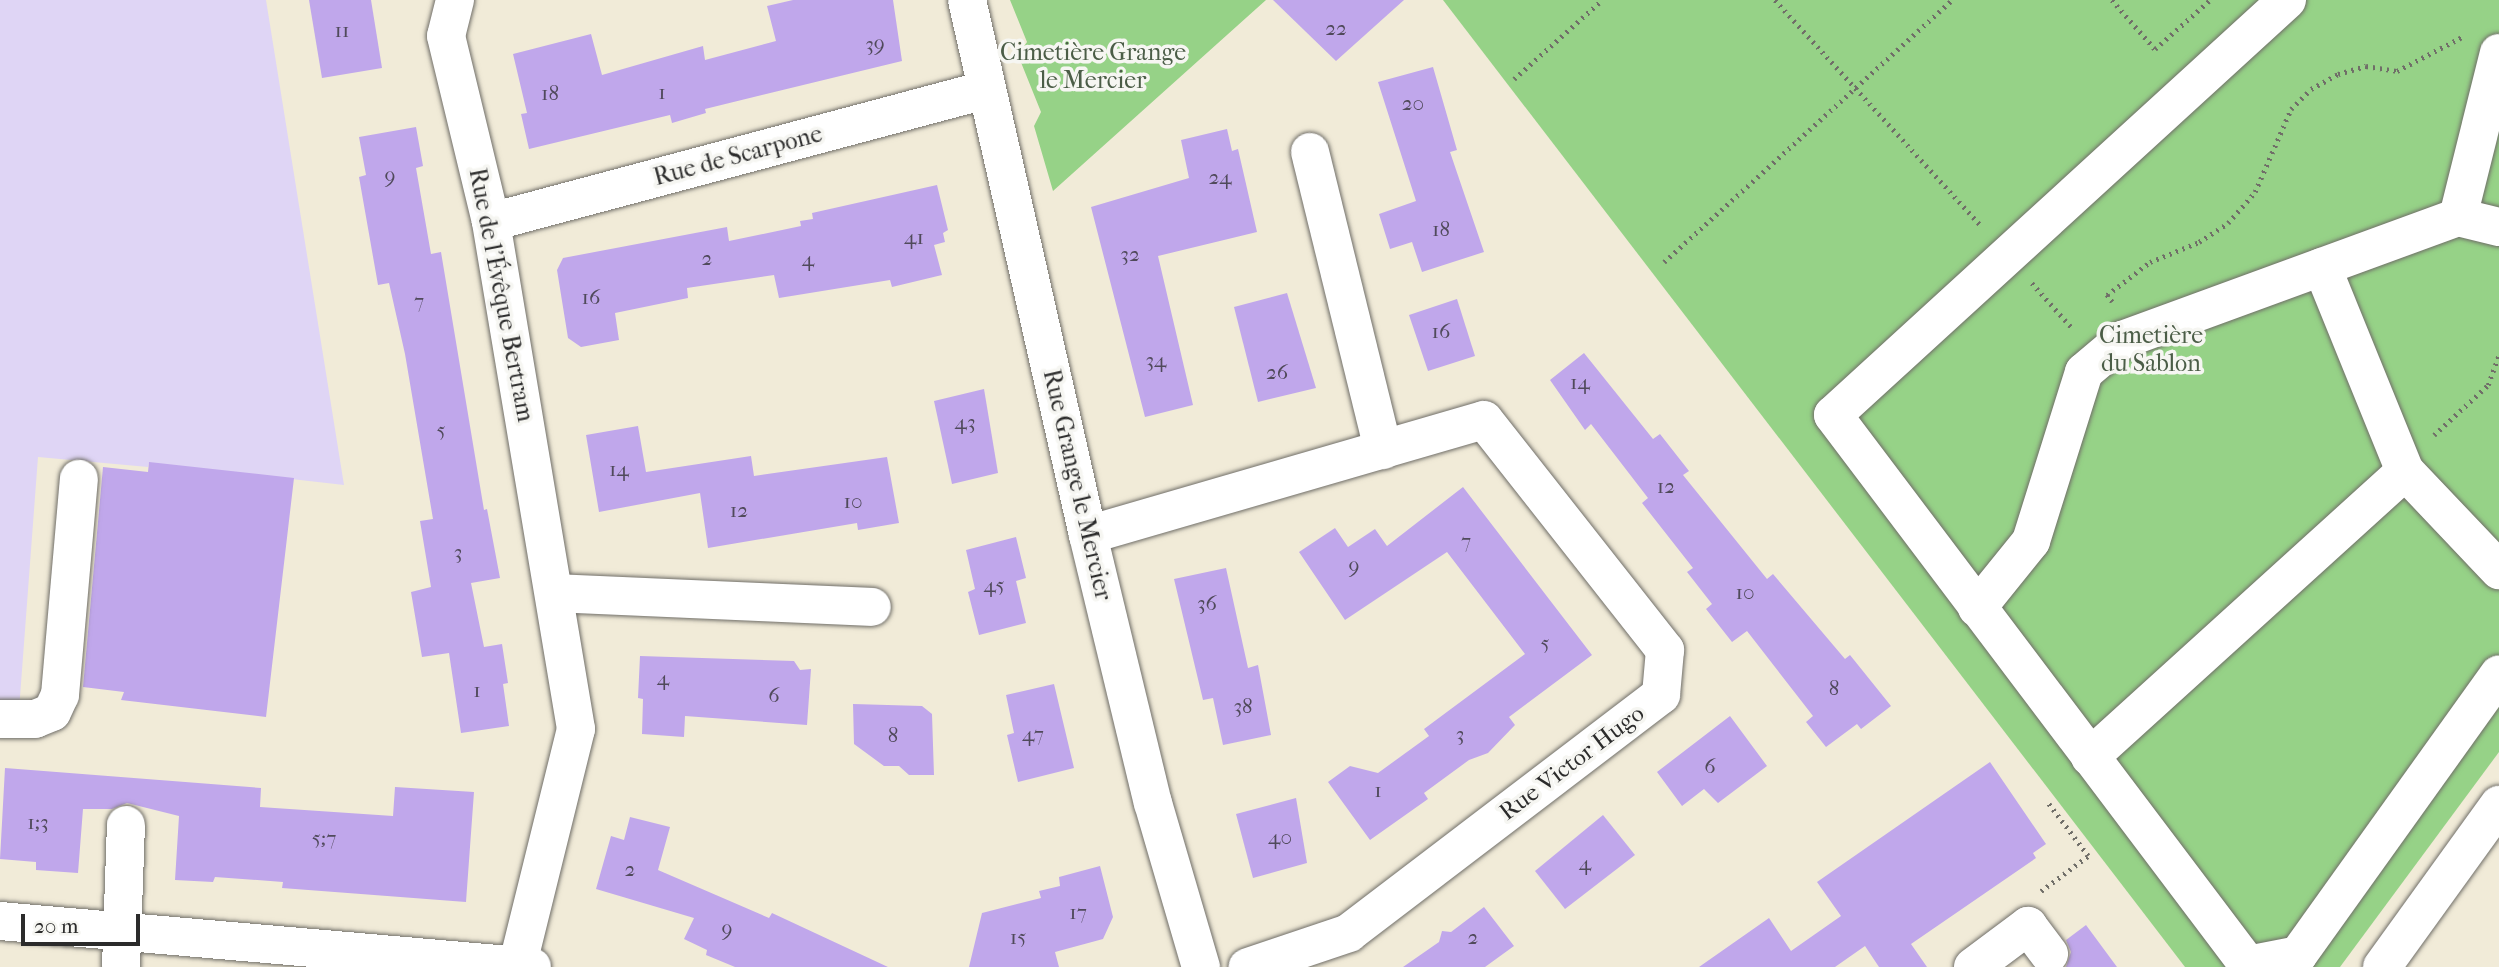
<!DOCTYPE html>
<html>
<head>
<meta charset="utf-8">
<style>
  body { margin:0 }
  #map { position:relative; width:2499px; height:967px; overflow:hidden; background:#f1ebd8; font-family:"IM FELL French Canon",serif }
  div>[style] { position:absolute }
  .built>* { inset:0; background:#dfd5f5 }
  .green>* { inset:0; background:#96d287 }
  .building>* { inset:0; background:#c0a7eb }
  .path>* { height:4.5px; margin-top:-2.25px; transform-origin:0; background:repeating-linear-gradient(90deg,#706e68 0 2px,transparent 0 7px) }
  .roads { filter:drop-shadow(0 0 2px #706e68) drop-shadow(0 0 2px #706e68) }
  .minor>* { height:38px; margin:-19px; padding:0 19px; transform-origin:19px; border-radius:19px; background:#fff }
  span { translate:-50% -50%; white-space:nowrap; text-align:center; line-height:1.15; -webkit-text-stroke:7px #f6f6f2; paint-order:stroke }
  .number-label { font-size:21px; color:#504a5b }
  .number-label span { -webkit-text-stroke-width:0 }
  .park-label { font-size:24px; color:#4b5d47 }
  .street-label { font-size:24px; color:#2b2b2b }
  .scale { position:absolute; left:21px; top:914px; width:119px; height:32px; box-sizing:border-box; border:4px solid #2b2b2b; border-top:0; padding-left:9px; font-size:21px; line-height:24px; white-space:nowrap; color:#2b2b2b; -webkit-text-stroke:5px #f6f6f2; paint-order:stroke }
</style>
</head>
<body>
<div id="map">
  <div class="built">
    <div style="clip-path:polygon(0 0,266px 0,344px 485px,149px 463px,148px 467px,38px 457px,19px 710px,0 709px)"></div>
  </div>
  <div class="green">
    <div style="clip-path:polygon(1010px 0,1266px 0,1053px 191px,1034px 126px,1041px 112px,1018px 55px,1027px 42px)"></div>
    <div style="clip-path:polygon(1443px 0,2499px 0,2499px 752px,2340px 967px,2185px 967px)"></div>
  </div>
  <div class="building">
    <div style="clip-path:polygon(309px 0,371px 0,382px 68px,322px 78px)"></div>
    <div style="clip-path:polygon(793px 0,893px 0,902px 61px,705px 109px,706px 113px,672px 123px,670px 115px,529px 149px,521px 114px,527px 113px,513px 54px,591px 34px,602px 75px,703px 46px,705px 60px,776px 41px,767px 6px)"></div>
    <div style="clip-path:polygon(1273px 0,1404px 0,1336px 61px)"></div>
    <div style="clip-path:polygon(1433px 67px,1457px 150px,1450px 152px,1484px 252px,1422px 272px,1412px 242px,1390px 249px,1379px 214px,1416px 201px,1378px 82px)"></div>
    <div style="clip-path:polygon(416px 127px,423px 166px,416px 168px,431px 254px,441px 252px,484px 510px,487px 509px,500px 578px,471px 583px,484px 647px,502px 644px,508px 683px,503px 684px,509px 726px,461px 733px,449px 653px,422px 657px,411px 592px,431px 587px,420px 521px,433px 519px,405px 354px,389px 283px,378px 285px,359px 177px,366px 175px,359px 137px)"></div>
    <div style="clip-path:polygon(1227px 129px,1232px 151px,1238px 149px,1257px 232px,1158px 256px,1193px 405px,1145px 417px,1091px 207px,1189px 178px,1181px 140px)"></div>
    <div style="clip-path:polygon(937px 185px,948px 230px,943px 233px,945px 242px,934px 245px,942px 275px,892px 287px,890px 280px,779px 298px,774px 275px,687px 288px,688px 298px,615px 313px,619px 340px,581px 347px,568px 338px,557px 270px,563px 258px,727px 227px,729px 241px,801px 226px,800px 221px,813px 219px,812px 213px)"></div>
    <div style="clip-path:polygon(1287px 293px,1316px 388px,1258px 402px,1234px 307px)"></div>
    <div style="clip-path:polygon(1457px 299px,1475px 356px,1428px 371px,1409px 315px)"></div>
    <div style="clip-path:polygon(1584px 353px,1653px 439px,1660px 434px,1689px 471px,1683px 475px,1767px 579px,1773px 574px,1845px 659px,1850px 655px,1891px 706px,1861px 729px,1857px 724px,1826px 747px,1806px 722px,1813px 716px,1747px 631px,1732px 642px,1706px 609px,1712px 604px,1687px 572px,1693px 568px,1642px 503px,1648px 498px,1591px 424px,1585px 430px,1550px 380px)"></div>
    <div style="clip-path:polygon(984px 389px,998px 473px,952px 484px,934px 401px)"></div>
    <div style="clip-path:polygon(638px 426px,646px 472px,751px 456px,754px 476px,887px 457px,899px 523px,858px 530px,857px 523px,708px 548px,700px 493px,599px 512px,586px 435px)"></div>
    <div style="clip-path:polygon(149px 462px,294px 478px,266px 717px,121px 700px,124px 692px,83px 687px,103px 467px,148px 472px)"></div>
    <div style="clip-path:polygon(1463px 487px,1592px 655px,1509px 717px,1515px 725px,1488px 753px,1469px 760px,1424px 793px,1428px 799px,1370px 840px,1328px 782px,1350px 766px,1378px 773px,1429px 736px,1424px 729px,1525px 654px,1447px 552px,1345px 620px,1299px 552px,1335px 528px,1348px 547px,1375px 529px,1387px 546px)"></div>
    <div style="clip-path:polygon(1016px 537px,1026px 578px,1016px 581px,1026px 623px,979px 635px,968px 592px,975px 589px,966px 550px)"></div>
    <div style="clip-path:polygon(1226px 568px,1248px 668px,1258px 665px,1271px 735px,1223px 745px,1213px 698px,1203px 700px,1174px 579px)"></div>
    <div style="clip-path:polygon(640px 656px,794px 661px,800px 670px,811px 669px,807px 725px,685px 716px,684px 737px,642px 734px,643px 699px,638px 698px)"></div>
    <div style="clip-path:polygon(1054px 684px,1074px 768px,1018px 782px,1007px 735px,1014px 733px,1006px 695px)"></div>
    <div style="clip-path:polygon(853px 704px,922px 706px,932px 714px,934px 775px,909px 775px,899px 766px,884px 766px,854px 744px)"></div>
    <div style="clip-path:polygon(1730px 716px,1767px 766px,1718px 803px,1704px 789px,1682px 806px,1657px 772px)"></div>
    <div style="clip-path:polygon(1990px 762px,2046px 844px,2033px 853px,2036px 858px,1911px 944px,1927px 967px,1879px 967px,1865px 946px,1835px 967px,1699px 967px,1769px 918px,1791px 951px,1841px 916px,1817px 882px)"></div>
    <div style="clip-path:polygon(5px 768px,261px 788px,260px 807px,393px 816px,395px 787px,474px 792px,466px 902px,282px 888px,283px 882px,215px 877px,213px 882px,175px 880px,179px 816px,127px 803px,112px 809px,83px 809px,78px 873px,36px 870px,36px 862px,0 859px)"></div>
    <div style="clip-path:polygon(1296px 798px,1307px 863px,1253px 878px,1236px 814px)"></div>
    <div style="clip-path:polygon(1603px 815px,1635px 855px,1565px 909px,1535px 871px)"></div>
    <div style="clip-path:polygon(630px 817px,670px 827px,658px 870px,769px 918px,772px 913px,888px 967px,735px 967px,706px 955px,707px 950px,684px 939px,694px 918px,596px 889px,611px 836px,624px 840px)"></div>
    <div style="clip-path:polygon(1100px 866px,1113px 917px,1103px 939px,1055px 952px,1059px 967px,969px 967px,982px 913px,1041px 898px,1039px 891px,1060px 886px,1059px 877px)"></div>
    <div style="clip-path:polygon(1484px 907px,1514px 946px,1485px 967px,1403px 967px,1439px 942px,1442px 931px,1451px 932px)"></div>
    <div style="clip-path:polygon(2086px 925px,2117px 967px,2066px 967px,2071px 952px,2066px 940px)"></div>
  </div>
  <div class="path">
    <div style="left:1775px;top:0;width:307px;rotate:47.6deg"></div>
    <div style="left:2112px;top:0;width:65px;rotate:48.7deg"></div>
    <div style="left:2155px;top:49px;width:74px;rotate:-41.7deg"></div>
    <div style="left:1514px;top:79px;width:118px;rotate:-41.9deg"></div>
    <div style="left:1664px;top:262px;width:389px;rotate:-42.3deg"></div>
    <div style="left:2032px;top:283px;width:62px;rotate:48.3deg"></div>
    <div style="left:2112px;top:302px;width:9px;rotate:-126deg"></div>
    <div style="left:2107px;top:295px;width:54px;rotate:-37.5deg"></div>
    <div style="left:2150px;top:262px;width:53px;rotate:-22.2deg"></div>
    <div style="left:2199px;top:242px;width:35px;rotate:-33deg"></div>
    <div style="left:2228px;top:223px;width:41px;rotate:-48.9deg"></div>
    <div style="left:2255px;top:192px;width:90px;rotate:-66.6deg"></div>
    <div style="left:2291px;top:109px;width:28px;rotate:-45deg"></div>
    <div style="left:2311px;top:89px;width:31px;rotate:-29deg"></div>
    <div style="left:2338px;top:74px;width:29px;rotate:-16deg"></div>
    <div style="left:2366px;top:66px;width:31px;rotate:9deg"></div>
    <div style="left:2397px;top:71px;width:76px;rotate:-27.6deg"></div>
    <div style="left:2434px;top:435px;width:74px;rotate:-42.8deg"></div>
    <div style="left:2488px;top:385px;width:32px;rotate:-70deg"></div>
    <div style="left:2041px;top:891px;width:59px;rotate:-36.7deg"></div>
    <div style="left:2088px;top:856px;width:66px;rotate:-127deg"></div>
  </div>
  <div class="roads">
    <div class="minor">
      <div style="left:455px;top:0;width:37px;rotate:104deg"></div>
      <div style="left:446px;top:36px;width:191px;rotate:76.4deg"></div>
      <div style="left:491px;top:222px;width:514px;rotate:80.48deg"></div>
      <div style="left:576px;top:729px;width:242px;rotate:103.9deg"></div>
      <div style="left:967px;top:0;width:549px;rotate:77.26deg"></div>
      <div style="left:1088px;top:535px;width:276px;rotate:76.4deg"></div>
      <div style="left:1153px;top:803px;width:171px;rotate:73.7deg"></div>
      <div style="left:2287px;top:0;width:615px;rotate:137.57deg"></div>
      <div style="left:1833px;top:415px;width:689px;rotate:52.96deg"></div>
      <div style="left:2248px;top:965px;width:51px;rotate:-11.3deg"></div>
      <div style="left:2298px;top:955px;width:345px;rotate:-54.4deg"></div>
      <div style="left:1310px;top:152px;width:307px;rotate:76.2deg"></div>
      <div style="left:2458px;top:217px;width:169px;rotate:-76deg"></div>
      <div style="left:491px;top:222px;width:511px;rotate:-14.96deg"></div>
      <div style="left:2322px;top:267px;width:220px;rotate:67.9deg"></div>
      <div style="left:2405px;top:471px;width:137px;rotate:46.5deg"></div>
      <div style="left:1088px;top:535px;width:412px;rotate:-16.2deg"></div>
      <div style="left:1484px;top:420px;width:293px;rotate:51.8deg"></div>
      <div style="left:1665px;top:650px;width:45px;rotate:95.1deg"></div>
      <div style="left:1661px;top:695px;width:392px;rotate:142.7deg"></div>
      <div style="left:1349px;top:933px;width:107px;rotate:161.4deg"></div>
      <div style="left:555px;top:593px;width:317px;rotate:2.5deg"></div>
      <div style="left:1977px;top:608px;width:86px;rotate:-51.1deg"></div>
      <div style="left:2031px;top:541px;width:177px;rotate:-72.6deg"></div>
      <div style="left:2084px;top:372px;width:50px;rotate:-40.1deg"></div>
      <div style="left:2122px;top:340px;width:358px;rotate:-20.1deg"></div>
      <div style="left:2458px;top:217px;width:42px;rotate:13.7deg"></div>
      <div style="left:0;top:719px;width:35px"></div>
      <div style="left:35px;top:719px;width:18px;rotate:-22deg"></div>
      <div style="left:52px;top:712px;width:19px;rotate:-65deg"></div>
      <div style="left:60px;top:695px;width:217px;rotate:-85deg"></div>
      <div style="left:2090px;top:757px;width:425px;rotate:-42.2deg"></div>
      <div style="left:0;top:921px;width:534px;rotate:4.94deg"></div>
      <div style="left:121px;top:967px;width:142px;rotate:-88deg"></div>
      <div style="left:1973px;top:967px;width:69px;rotate:-36.7deg"></div>
      <div style="left:2028px;top:926px;width:35px;rotate:53deg"></div>
      <div style="left:2382px;top:967px;width:200px;rotate:-54.2deg"></div>
    </div>
  </div>
  <div class="number-label">
    <span style="left:1336px;top:28px">22</span>
    <span style="left:342px;top:30px">11</span>
    <span style="left:875px;top:44px">39</span>
    <span style="left:662px;top:92px">1</span>
    <span style="left:550px;top:93px">18</span>
    <span style="left:1413px;top:103px">20</span>
    <span style="left:390px;top:176px">9</span>
    <span style="left:1220px;top:177px">24</span>
    <span style="left:1441px;top:229px">18</span>
    <span style="left:914px;top:237px">41</span>
    <span style="left:1130px;top:254px">32</span>
    <span style="left:707px;top:258px">2</span>
    <span style="left:808px;top:259px">4</span>
    <span style="left:591px;top:297px">16</span>
    <span style="left:419px;top:301px">7</span>
    <span style="left:1441px;top:331px">16</span>
    <span style="left:1156px;top:360px">34</span>
    <span style="left:1277px;top:372px">26</span>
    <span style="left:1580px;top:382px">14</span>
    <span style="left:965px;top:422px">43</span>
    <span style="left:441px;top:430px">5</span>
    <span style="left:619px;top:469px">14</span>
    <span style="left:1666px;top:486px">12</span>
    <span style="left:853px;top:501px">10</span>
    <span style="left:739px;top:510px">12</span>
    <span style="left:1466px;top:541px">7</span>
    <span style="left:458px;top:552px">3</span>
    <span style="left:1354px;top:566px">9</span>
    <span style="left:994px;top:585px">45</span>
    <span style="left:1745px;top:592px">10</span>
    <span style="left:1207px;top:603px">36</span>
    <span style="left:1545px;top:643px">5</span>
    <span style="left:663px;top:678px">4</span>
    <span style="left:1834px;top:688px">8</span>
    <span style="left:477px;top:690px">1</span>
    <span style="left:774px;top:695px">6</span>
    <span style="left:1243px;top:706px">38</span>
    <span style="left:1033px;top:734px">47</span>
    <span style="left:1460px;top:734px">3</span>
    <span style="left:893px;top:735px">8</span>
    <span style="left:1710px;top:766px">6</span>
    <span style="left:1378px;top:790px">1</span>
    <span style="left:38px;top:822px">1;3</span>
    <span style="left:1280px;top:837px">40</span>
    <span style="left:324px;top:838px">5;7</span>
    <span style="left:1585px;top:863px">4</span>
    <span style="left:630px;top:869px">2</span>
    <span style="left:1078px;top:912px">17</span>
    <span style="left:727px;top:929px">9</span>
    <span style="left:1018px;top:937px">15</span>
    <span style="left:1473px;top:937px">2</span>
  </div>
  <div class="park-label">
    <span style="left:1093px;top:67px">Cimetière Grange<br>le Mercier</span>
    <span style="left:2151px;top:350px">Cimetière<br>du Sablon</span>
  </div>
  <div class="street-label">
    <span style="left:738px;top:156px;rotate:-15deg">Rue de Scarpone</span>
    <span style="left:501px;top:295px;rotate:79deg">Rue de l'Évêque Bertram</span>
    <span style="left:1077px;top:485px;rotate:77deg">Rue Grange le Mercier</span>
    <span style="left:1572px;top:763px;rotate:-37deg">Rue Victor Hugo</span>
  </div>
  <div class="scale">20 m</div>
</div>
</body>
</html>
